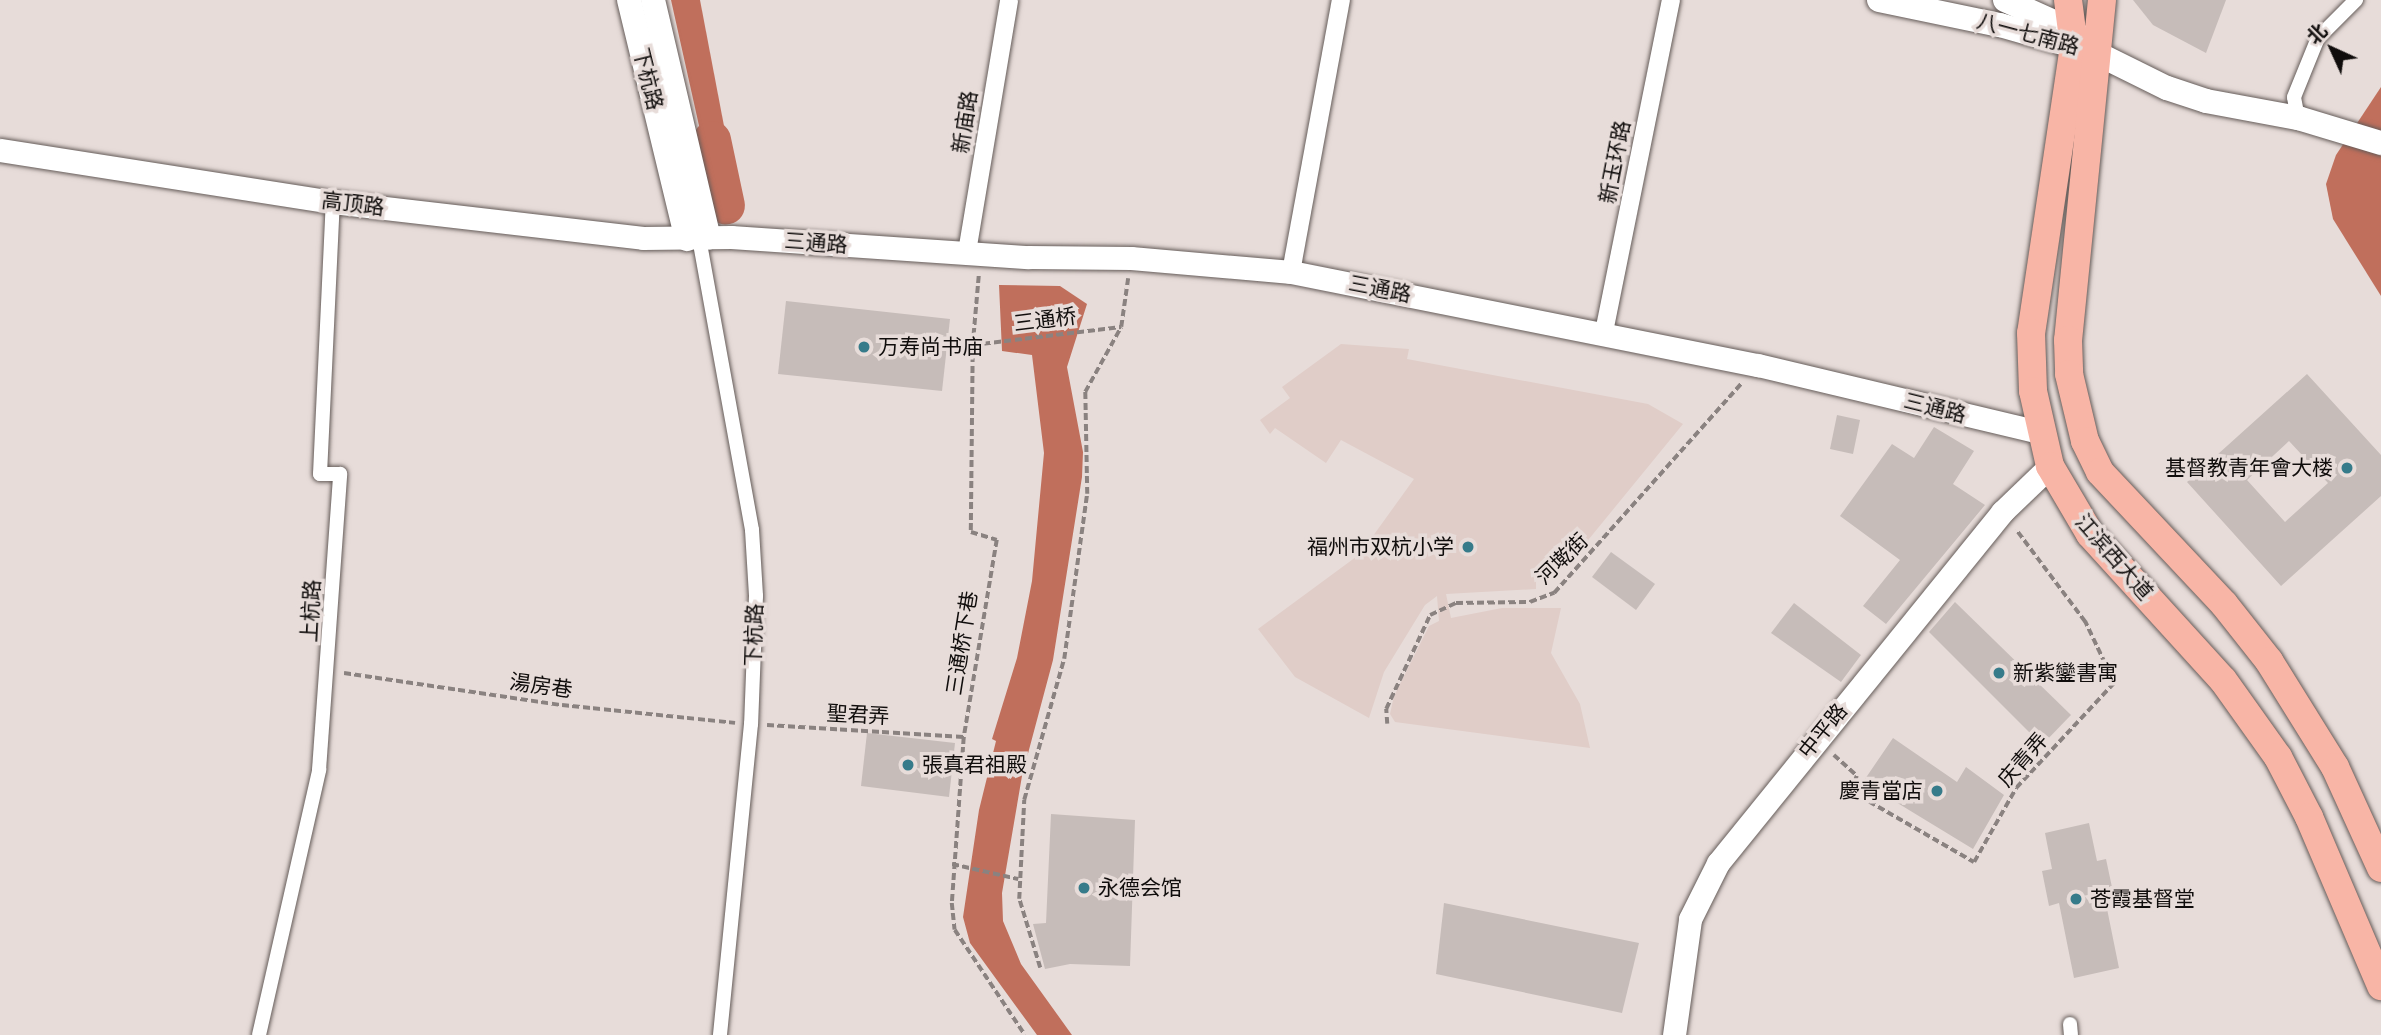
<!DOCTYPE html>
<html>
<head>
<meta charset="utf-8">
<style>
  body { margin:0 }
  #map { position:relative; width:2381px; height:1035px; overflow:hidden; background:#e7dcd9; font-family:"Fira Sans Condensed","Noto Sans SC",sans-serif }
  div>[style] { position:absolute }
  .built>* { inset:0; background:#e0cdc8 }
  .water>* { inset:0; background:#c06f5c }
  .river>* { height:38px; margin:-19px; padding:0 19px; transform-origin:19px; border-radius:19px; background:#c06f5c }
  .building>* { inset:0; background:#c6bcb9 }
  .path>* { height:3.5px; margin-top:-1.75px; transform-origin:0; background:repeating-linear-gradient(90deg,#8a8280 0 7px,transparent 0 10.5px) }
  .roads { filter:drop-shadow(0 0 2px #655c59) drop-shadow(0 0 2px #655c59) }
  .pedestrian>* { height:14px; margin:-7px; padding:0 7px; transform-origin:7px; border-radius:7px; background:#fff }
  .minor>* { height:18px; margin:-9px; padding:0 9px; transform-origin:9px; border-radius:9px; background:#fff }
  .tertiary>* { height:23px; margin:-11.5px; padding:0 11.5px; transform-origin:11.5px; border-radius:11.5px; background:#fff }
  .secondary>* { height:24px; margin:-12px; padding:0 12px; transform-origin:12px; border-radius:12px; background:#fff }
  .primary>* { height:28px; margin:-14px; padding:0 14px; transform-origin:14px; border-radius:14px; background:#f8b5a6 }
  .dots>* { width:19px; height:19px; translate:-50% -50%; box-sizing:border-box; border:4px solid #e7dcd9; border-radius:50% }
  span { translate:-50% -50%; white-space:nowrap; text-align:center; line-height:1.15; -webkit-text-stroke:7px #e7dcd9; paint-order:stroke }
  .street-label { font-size:21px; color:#100d0c }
  .poi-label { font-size:21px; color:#100d0c }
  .left { translate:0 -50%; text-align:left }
  .right { translate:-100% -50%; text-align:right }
  .north { position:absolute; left:2297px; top:14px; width:70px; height:70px; -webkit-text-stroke:5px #e7dcd9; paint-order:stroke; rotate:315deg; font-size:19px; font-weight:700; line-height:28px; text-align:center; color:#100d0c }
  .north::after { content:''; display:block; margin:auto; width:24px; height:32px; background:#100d0c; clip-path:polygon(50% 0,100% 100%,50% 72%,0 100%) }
</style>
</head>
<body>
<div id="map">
  <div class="built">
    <div style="clip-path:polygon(1341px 344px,1409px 349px,1407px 359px,1648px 404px,1683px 424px,1580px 550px,1572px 544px,1547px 574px,1536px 575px,1536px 589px,1446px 594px,1451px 618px,1502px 608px,1561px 608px,1551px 653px,1580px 704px,1590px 748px,1395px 722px,1390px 714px,1394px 696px,1429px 626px,1439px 621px,1437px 596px,1425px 605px,1384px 672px,1369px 718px,1295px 677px,1258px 629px,1360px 554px,1414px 479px,1341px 440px,1326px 463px,1275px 428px,1270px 434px,1260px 420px,1290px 398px,1282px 387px)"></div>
  </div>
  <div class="water">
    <div style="clip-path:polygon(671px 0,700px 0,736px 189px,714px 193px)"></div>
    <div style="clip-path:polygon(2381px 87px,2381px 296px,2333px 219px,2326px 184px,2336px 155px)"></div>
    <div style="clip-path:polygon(999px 285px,1060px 286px,1087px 304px,1067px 367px,1083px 452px,1082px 477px,1053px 660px,1022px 776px,1002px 893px,1003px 921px,1021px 964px,1072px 1035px,1037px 1035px,970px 943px,963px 917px,979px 810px,996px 741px,992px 739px,1017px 658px,1032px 581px,1044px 453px,1032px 355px,1002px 351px)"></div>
  </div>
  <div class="river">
    <div style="left:712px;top:140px;width:67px;rotate:78deg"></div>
  </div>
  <div class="building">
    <div style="clip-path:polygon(2133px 0,2226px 0,2206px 53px,2153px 25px)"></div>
    <div style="clip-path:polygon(786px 301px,950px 319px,942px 391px,778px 374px)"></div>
    <div style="clip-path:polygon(evenodd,2307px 374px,2381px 455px,2381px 496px,2281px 586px,2187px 482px,2307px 374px,2289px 441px,2328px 483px,2285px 522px,2247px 480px,2289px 441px)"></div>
    <div style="clip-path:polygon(1837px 415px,1860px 420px,1853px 454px,1830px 449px)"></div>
    <div style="clip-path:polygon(1934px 427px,1974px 451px,1953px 484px,1985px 505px,1886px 624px,1863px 606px,1900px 560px,1840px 516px,1892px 444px,1914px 458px)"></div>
    <div style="clip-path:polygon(1611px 552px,1655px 584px,1636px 610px,1592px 577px)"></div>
    <div style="clip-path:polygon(1955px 602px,2071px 715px,2042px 745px,1929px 632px)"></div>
    <div style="clip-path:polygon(1794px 603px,1861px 655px,1841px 682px,1771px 633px)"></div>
    <div style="clip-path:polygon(867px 733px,955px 743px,949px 797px,861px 786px)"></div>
    <div style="clip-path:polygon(1893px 738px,1957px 782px,1966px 767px,2004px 795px,1973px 849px,1863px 782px)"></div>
    <div style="clip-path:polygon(1051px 814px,1135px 820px,1130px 966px,1070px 964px,1045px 969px,1033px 924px,1046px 923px)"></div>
    <div style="clip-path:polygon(2089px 823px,2097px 861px,2106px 859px,2113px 892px,2104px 894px,2119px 968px,2074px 978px,2059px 903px,2049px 906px,2042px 871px,2052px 869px,2045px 833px)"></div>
    <div style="clip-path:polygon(1444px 903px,1639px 943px,1622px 1013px,1436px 974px)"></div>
  </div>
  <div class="path">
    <div style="left:979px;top:276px;width:69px;rotate:95deg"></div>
    <div style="left:973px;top:345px;width:187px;rotate:90.6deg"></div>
    <div style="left:971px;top:532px;width:27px;rotate:17deg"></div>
    <div style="left:997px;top:540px;width:200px;rotate:99.5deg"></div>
    <div style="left:964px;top:737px;width:166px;rotate:94.1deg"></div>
    <div style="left:952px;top:903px;width:27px;rotate:84deg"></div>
    <div style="left:955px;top:930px;width:126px;rotate:56.3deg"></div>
    <div style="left:973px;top:345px;width:149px;rotate:-6.9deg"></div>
    <div style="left:344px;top:673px;width:220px;rotate:8.4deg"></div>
    <div style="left:562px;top:705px;width:174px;rotate:5.9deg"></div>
    <div style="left:1387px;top:724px;width:15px;rotate:-94deg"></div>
    <div style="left:1386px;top:709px;width:104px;rotate:-64.9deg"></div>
    <div style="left:1430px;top:615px;width:29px;rotate:-25deg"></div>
    <div style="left:1456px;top:603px;width:74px;rotate:-0.8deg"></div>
    <div style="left:1530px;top:602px;width:26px;rotate:-21deg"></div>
    <div style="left:1554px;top:593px;width:282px;rotate:-48.2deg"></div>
    <div style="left:767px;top:725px;width:197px;rotate:3.5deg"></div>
    <div style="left:1834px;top:755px;width:31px;rotate:42deg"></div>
    <div style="left:1857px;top:776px;width:16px;rotate:112deg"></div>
    <div style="left:1851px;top:791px;width:142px;rotate:30deg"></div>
    <div style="left:1974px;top:862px;width:85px;rotate:-60.4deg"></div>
    <div style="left:2016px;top:788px;width:144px;rotate:-47deg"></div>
    <div style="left:2114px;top:683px;width:68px;rotate:-115.4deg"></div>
    <div style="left:2085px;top:622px;width:115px;rotate:-126.9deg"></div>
    <div style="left:952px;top:864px;width:68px;rotate:12.8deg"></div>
    <div style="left:1040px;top:968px;width:72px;rotate:-106.9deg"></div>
    <div style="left:1019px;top:899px;width:99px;rotate:-87.1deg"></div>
    <div style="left:1024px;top:800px;width:147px;rotate:-74.2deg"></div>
    <div style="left:1064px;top:659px;width:167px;rotate:-82.1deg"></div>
    <div style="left:1087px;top:494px;width:102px;rotate:-91.1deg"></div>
    <div style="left:1085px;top:392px;width:74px;rotate:-61deg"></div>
    <div style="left:1121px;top:327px;width:49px;rotate:-81.9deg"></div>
  </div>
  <div class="roads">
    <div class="pedestrian">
      <div style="left:2298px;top:118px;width:21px;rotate:-101deg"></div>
      <div style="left:2294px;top:97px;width:64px;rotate:-67.9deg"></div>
      <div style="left:2318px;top:38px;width:54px;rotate:-45deg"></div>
      <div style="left:699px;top:238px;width:297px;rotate:79.7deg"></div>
      <div style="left:752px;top:530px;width:66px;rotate:86.5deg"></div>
      <div style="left:756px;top:596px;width:128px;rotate:92.2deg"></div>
      <div style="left:751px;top:724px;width:313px;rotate:95.7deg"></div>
      <div style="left:2070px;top:1024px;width:11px;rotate:85deg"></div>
      <div style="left:259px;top:1035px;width:272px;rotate:-77.2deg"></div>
      <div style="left:319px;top:770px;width:297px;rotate:-85.9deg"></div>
      <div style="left:340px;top:474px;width:20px;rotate:180deg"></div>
      <div style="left:320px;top:474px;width:272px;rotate:-87.3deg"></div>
    </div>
    <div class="minor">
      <div style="left:967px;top:252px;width:255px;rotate:-80.5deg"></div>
      <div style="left:1291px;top:272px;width:277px;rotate:-79.6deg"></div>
      <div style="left:1604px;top:332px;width:339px;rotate:-78.6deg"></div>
    </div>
    <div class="tertiary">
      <div style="left:0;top:150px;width:337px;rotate:8.9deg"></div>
      <div style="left:333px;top:202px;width:312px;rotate:6.6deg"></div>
      <div style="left:643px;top:238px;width:88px;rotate:-0.7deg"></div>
      <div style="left:731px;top:237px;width:298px;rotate:3.9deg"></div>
      <div style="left:1028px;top:257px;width:103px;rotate:0.6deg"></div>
      <div style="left:1131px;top:258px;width:161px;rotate:5deg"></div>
      <div style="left:1291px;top:272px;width:476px;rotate:11.3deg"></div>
      <div style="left:1758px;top:365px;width:290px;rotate:13.4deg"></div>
      <div style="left:1674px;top:1035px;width:117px;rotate:-82.1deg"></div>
      <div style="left:1690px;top:919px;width:63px;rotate:-63.4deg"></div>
      <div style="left:1718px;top:863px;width:452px;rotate:-51deg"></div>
      <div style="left:2002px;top:512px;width:66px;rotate:-43.8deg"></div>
    </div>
    <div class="secondary">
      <div style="left:629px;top:0;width:246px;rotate:76.4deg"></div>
      <div style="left:653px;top:0;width:244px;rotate:76.8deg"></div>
      <div style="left:1879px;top:0;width:124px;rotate:11.7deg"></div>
      <div style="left:2000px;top:25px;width:98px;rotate:16deg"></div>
      <div style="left:2094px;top:52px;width:81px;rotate:26.3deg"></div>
      <div style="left:2167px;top:88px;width:41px;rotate:18.4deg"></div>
      <div style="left:2206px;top:101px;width:94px;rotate:10.5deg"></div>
      <div style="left:2298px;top:118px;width:87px;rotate:16.8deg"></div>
      <div style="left:2005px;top:0;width:76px;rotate:24.2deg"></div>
      <div style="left:2074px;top:31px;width:14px;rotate:45deg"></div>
    </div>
    <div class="primary">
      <div style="left:2068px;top:0;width:46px;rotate:82.6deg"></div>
      <div style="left:2074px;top:46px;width:290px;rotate:98.5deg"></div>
      <div style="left:2031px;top:333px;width:58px;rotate:88deg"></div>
      <div style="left:2033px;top:391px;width:77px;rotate:77.2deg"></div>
      <div style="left:2050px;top:466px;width:79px;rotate:59.5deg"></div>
      <div style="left:2090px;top:534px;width:197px;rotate:47.7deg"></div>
      <div style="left:2223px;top:680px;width:95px;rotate:54.5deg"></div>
      <div style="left:2278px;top:757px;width:68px;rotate:62.7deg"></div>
      <div style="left:2309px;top:817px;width:184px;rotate:66.9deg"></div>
      <div style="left:2102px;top:0;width:342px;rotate:95.7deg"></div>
      <div style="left:2068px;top:340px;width:34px;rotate:88deg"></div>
      <div style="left:2069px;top:374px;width:69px;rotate:76.6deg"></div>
      <div style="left:2085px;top:441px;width:34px;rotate:64deg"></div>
      <div style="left:2100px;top:472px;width:181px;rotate:46.8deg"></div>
      <div style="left:2224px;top:604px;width:73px;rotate:51.7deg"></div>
      <div style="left:2269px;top:661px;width:125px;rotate:58.1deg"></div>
      <div style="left:2335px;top:767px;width:111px;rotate:65.5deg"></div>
    </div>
  </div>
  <div class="dots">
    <div style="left:864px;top:347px;background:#367b8a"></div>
    <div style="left:2347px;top:468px;background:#367b8a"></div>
    <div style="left:1468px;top:547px;background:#367b8a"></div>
    <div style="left:1999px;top:673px;background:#367b8a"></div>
    <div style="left:908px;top:765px;background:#367b8a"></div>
    <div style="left:1937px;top:791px;background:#367b8a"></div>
    <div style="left:1084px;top:888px;background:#367b8a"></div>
    <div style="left:2076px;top:899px;background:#367b8a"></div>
  </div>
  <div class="street-label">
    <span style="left:2028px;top:34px;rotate:15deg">八一七南路</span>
    <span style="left:648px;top:79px;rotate:76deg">下杭路</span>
    <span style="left:965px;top:122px;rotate:-81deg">新庙路</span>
    <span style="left:1615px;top:162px;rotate:-79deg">新玉环路</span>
    <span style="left:353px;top:204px;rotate:7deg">高顶路</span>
    <span style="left:816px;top:243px;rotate:4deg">三通路</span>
    <span style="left:1380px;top:289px;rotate:11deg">三通路</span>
    <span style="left:1045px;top:320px;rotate:-7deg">三通桥</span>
    <span style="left:1935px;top:408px;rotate:14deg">三通路</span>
    <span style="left:2114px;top:557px;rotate:49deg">江滨西大道</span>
    <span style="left:1562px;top:559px;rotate:-44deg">河墘街</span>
    <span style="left:311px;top:611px;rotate:-87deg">上杭路</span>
    <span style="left:754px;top:635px;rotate:-88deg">下杭路</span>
    <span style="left:962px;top:643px;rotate:-81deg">三通桥下巷</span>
    <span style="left:541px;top:686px;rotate:8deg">湯房巷</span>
    <span style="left:858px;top:715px;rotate:3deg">聖君弄</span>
    <span style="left:1823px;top:731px;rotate:-51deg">中平路</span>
    <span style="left:2023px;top:760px;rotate:-49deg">庆青弄</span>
  </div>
  <div class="poi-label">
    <span class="left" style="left:878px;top:347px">万寿尚书庙</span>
    <span class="right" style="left:2333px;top:468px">基督教青年會大楼</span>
    <span class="right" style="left:1454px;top:547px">福州市双杭小学</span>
    <span class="left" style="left:2013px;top:673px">新紫鑾書寓</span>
    <span class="left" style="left:922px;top:765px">張真君祖殿</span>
    <span class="right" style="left:1923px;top:791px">慶青當店</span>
    <span class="left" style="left:1098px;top:888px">永德会馆</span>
    <span class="left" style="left:2090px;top:899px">苍霞基督堂</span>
  </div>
  <div class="north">北</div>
</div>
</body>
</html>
